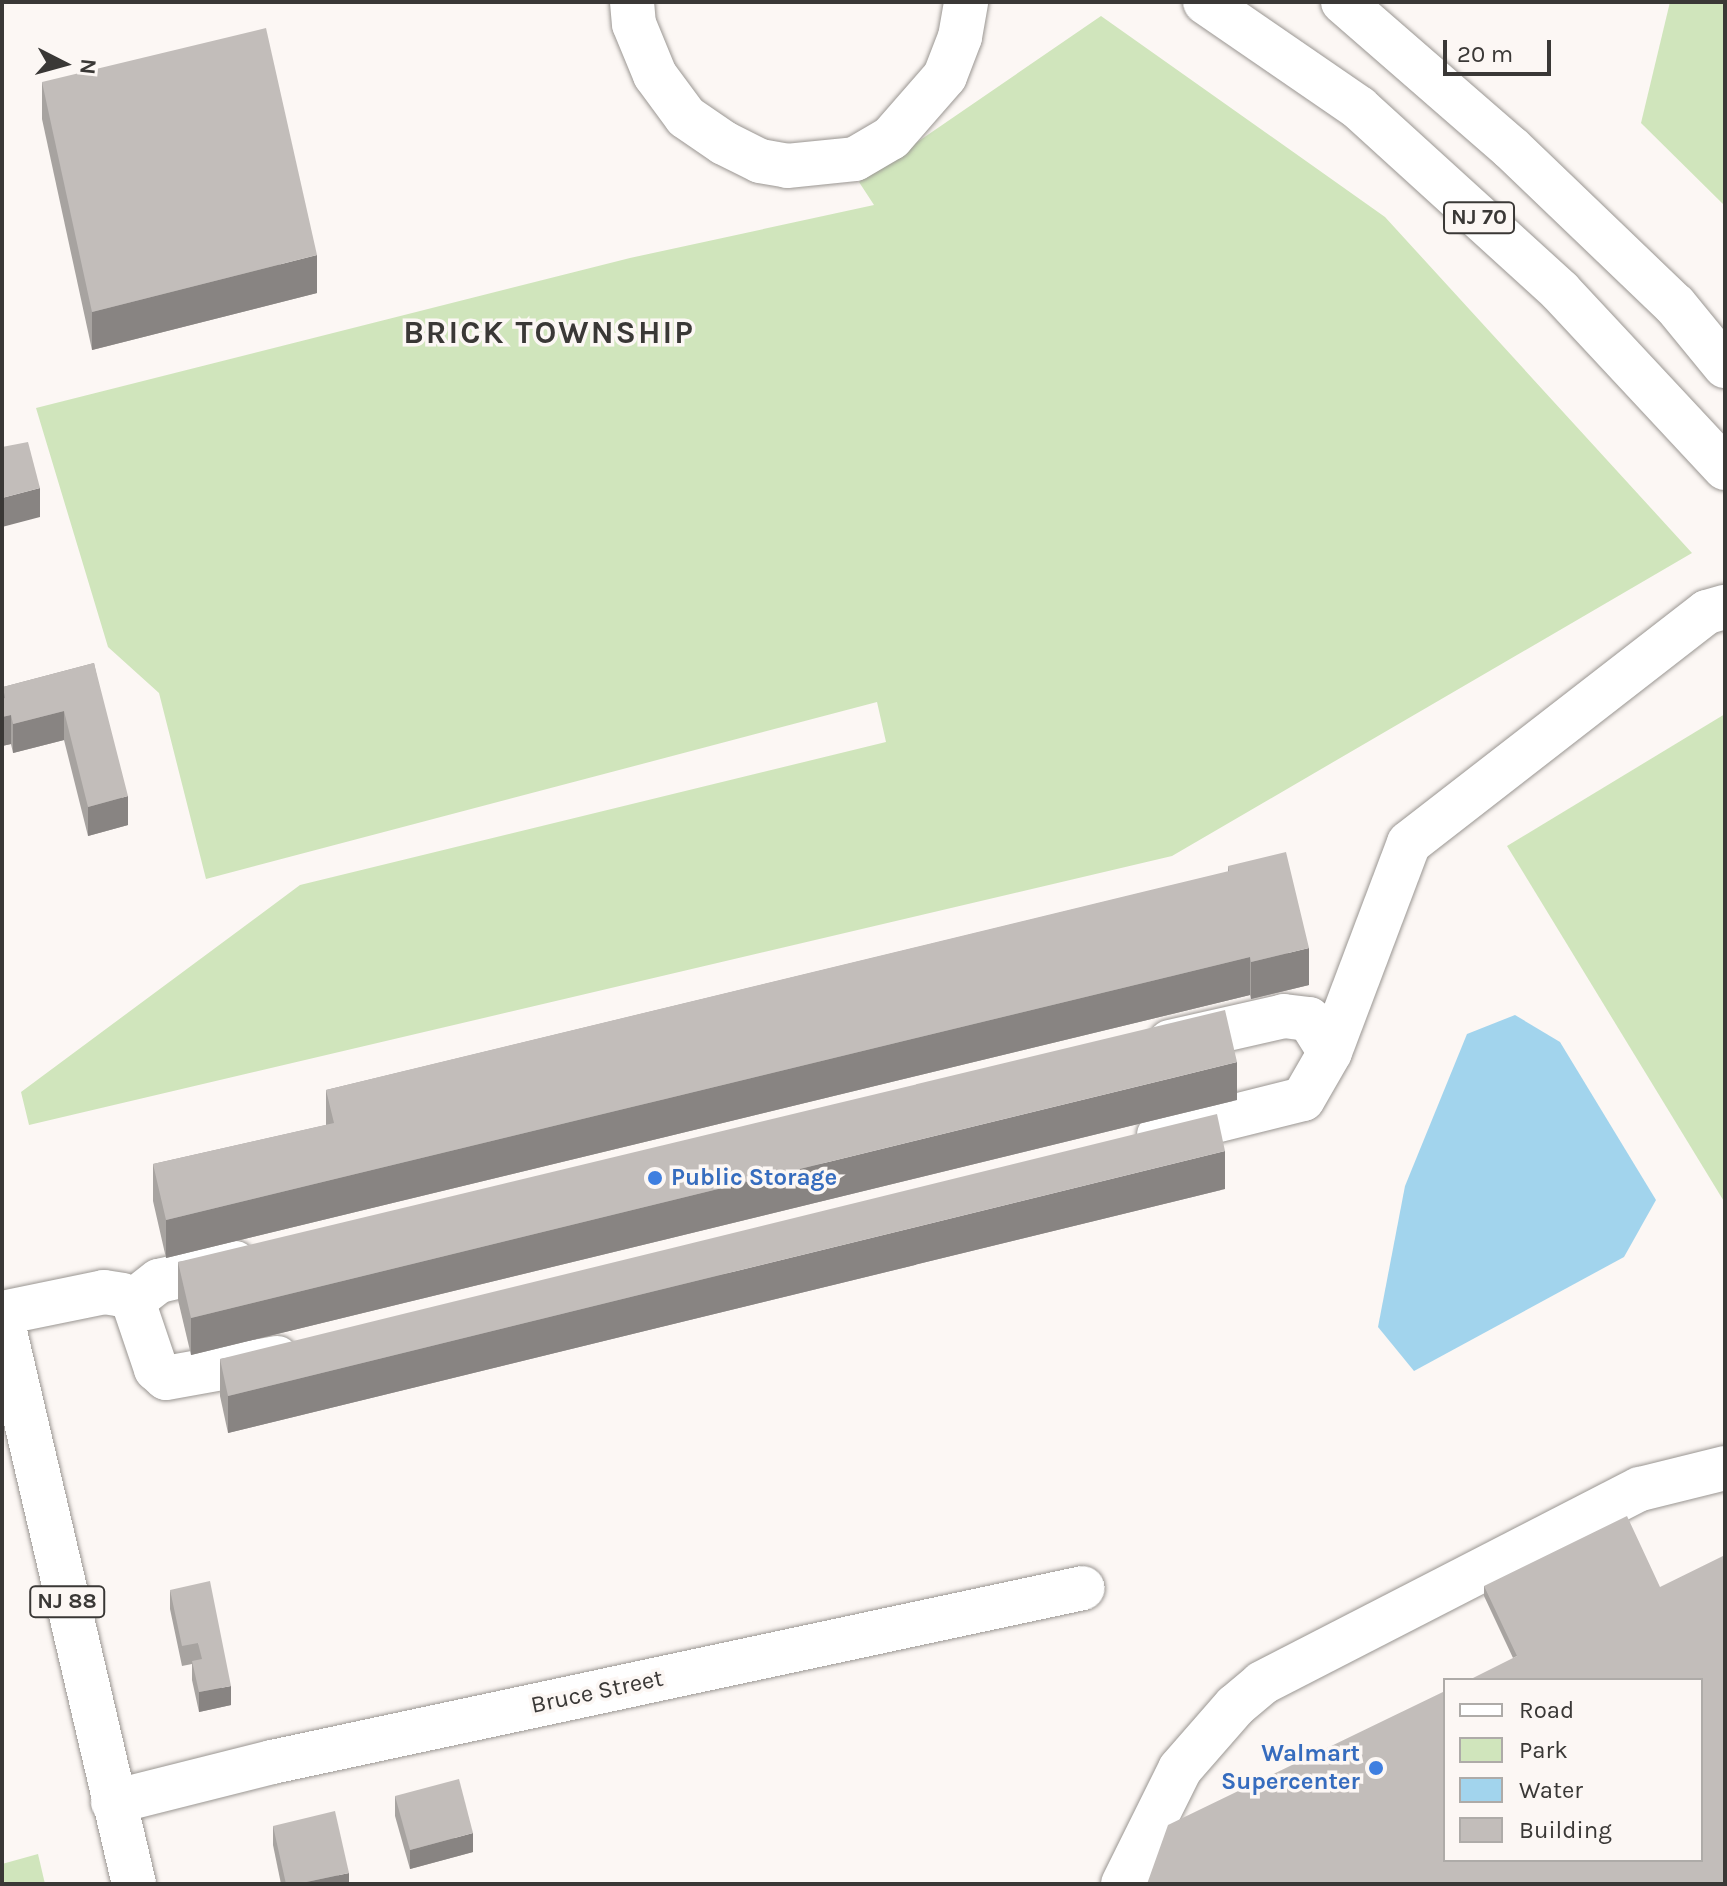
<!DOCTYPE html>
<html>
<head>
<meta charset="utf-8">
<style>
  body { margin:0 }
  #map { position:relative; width:1727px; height:1886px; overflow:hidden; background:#fcf7f4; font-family:Karla,sans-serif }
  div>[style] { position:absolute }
  .green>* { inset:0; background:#d0e5bc }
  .water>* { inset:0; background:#a2d4ed }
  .roads { filter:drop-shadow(0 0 2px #9a9692) drop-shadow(0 0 2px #9a9692) }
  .minor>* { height:44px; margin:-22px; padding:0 22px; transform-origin:22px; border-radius:22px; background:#fff }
  .major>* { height:44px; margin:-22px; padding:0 22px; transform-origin:22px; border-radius:22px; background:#fff }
  .highway>* { height:44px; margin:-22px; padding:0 22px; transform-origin:22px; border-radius:22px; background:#fff }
  .wall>* { inset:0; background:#a7a3a0 }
  .shaded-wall>* { inset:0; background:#888482 }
  .building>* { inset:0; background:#c2bdba }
  .dots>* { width:22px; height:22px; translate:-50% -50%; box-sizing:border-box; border:4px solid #fcf7f4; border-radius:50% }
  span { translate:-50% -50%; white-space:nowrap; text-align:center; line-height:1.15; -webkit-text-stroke:7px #fcf7f4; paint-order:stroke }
  .shield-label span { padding:2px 6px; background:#fcf7f4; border:2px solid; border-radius:6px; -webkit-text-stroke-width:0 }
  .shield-label { font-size:22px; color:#3a3836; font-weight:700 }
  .shop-label { font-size:24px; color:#366cbe; font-weight:700 }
  .left { translate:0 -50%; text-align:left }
  .right { translate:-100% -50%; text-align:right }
  .street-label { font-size:24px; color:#3a3836 }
  .district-label { font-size:32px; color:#3a3836; font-weight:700; letter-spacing:2px }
  .frame { position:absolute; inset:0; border:4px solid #3a3836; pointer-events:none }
  .legend { position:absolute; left:1443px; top:1678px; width:260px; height:184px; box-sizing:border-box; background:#fcf7f4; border:2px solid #aeaba8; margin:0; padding:10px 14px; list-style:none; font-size:24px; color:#3a3836 }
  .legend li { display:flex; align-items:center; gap:16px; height:40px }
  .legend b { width:40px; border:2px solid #aeaba8 }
  .north { position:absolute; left:24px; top:24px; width:80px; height:80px; -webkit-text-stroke:6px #fcf7f4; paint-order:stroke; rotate:96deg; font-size:22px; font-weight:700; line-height:32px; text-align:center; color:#3a3836 }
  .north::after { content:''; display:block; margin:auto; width:28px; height:36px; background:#3a3836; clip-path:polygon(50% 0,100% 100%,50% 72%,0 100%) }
  .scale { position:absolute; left:1443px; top:40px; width:108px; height:36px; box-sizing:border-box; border:4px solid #3a3836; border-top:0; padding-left:10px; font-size:24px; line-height:28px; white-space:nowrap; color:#3a3836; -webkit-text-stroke:6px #fcf7f4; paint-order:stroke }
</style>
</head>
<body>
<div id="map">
  <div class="green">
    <div style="clip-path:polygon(1670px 2px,1725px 2px,1725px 206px,1641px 123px)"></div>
    <div style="clip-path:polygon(1101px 16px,1385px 217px,1692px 553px,1172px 856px,29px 1125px,21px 1092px,300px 885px,886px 742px,877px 702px,206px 879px,159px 693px,108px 647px,36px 408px,630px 258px,874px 205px,859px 182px)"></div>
    <div style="clip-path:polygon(1725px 714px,1725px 1203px,1507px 846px)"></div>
    <div style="clip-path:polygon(38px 1854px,45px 1884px,2px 1884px,2px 1864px)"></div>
  </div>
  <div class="water">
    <div style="clip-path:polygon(1515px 1015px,1560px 1042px,1656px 1200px,1624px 1257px,1414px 1371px,1378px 1327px,1405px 1186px,1467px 1034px)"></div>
  </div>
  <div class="roads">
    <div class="minor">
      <div style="left:1170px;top:1042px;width:117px;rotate:-12.8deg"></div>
      <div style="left:1284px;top:1016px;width:25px;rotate:7deg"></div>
      <div style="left:1309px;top:1019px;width:39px;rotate:58deg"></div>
      <div style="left:1159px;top:1135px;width:148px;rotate:-14deg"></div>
      <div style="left:1303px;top:1099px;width:54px;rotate:-60.1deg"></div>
      <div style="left:1330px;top:1052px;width:223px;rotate:-69.3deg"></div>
      <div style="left:1409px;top:843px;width:377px;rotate:-37.8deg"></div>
      <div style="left:1707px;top:612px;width:19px;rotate:-16deg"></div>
      <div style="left:133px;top:1301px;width:33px;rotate:-38deg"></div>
      <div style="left:159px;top:1281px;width:78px;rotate:-13.3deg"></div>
      <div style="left:2px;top:1313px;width:104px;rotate:-11.6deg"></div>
      <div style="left:104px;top:1292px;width:18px;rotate:9deg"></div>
      <div style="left:122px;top:1295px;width:13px;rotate:29deg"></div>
      <div style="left:133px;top:1301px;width:72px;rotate:71.3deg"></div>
      <div style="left:156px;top:1369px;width:13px;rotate:42deg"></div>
      <div style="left:166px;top:1378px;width:113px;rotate:-10.2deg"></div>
      <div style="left:113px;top:1802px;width:164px;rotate:-14.1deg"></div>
      <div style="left:272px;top:1762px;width:829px;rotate:-12.11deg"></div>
      <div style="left:1123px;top:1884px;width:128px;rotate:-63.6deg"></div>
      <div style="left:1180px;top:1769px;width:84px;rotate:-48.9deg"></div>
      <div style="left:1235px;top:1706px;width:35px;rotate:-40deg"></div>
      <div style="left:1262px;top:1683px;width:425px;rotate:-27.2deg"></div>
      <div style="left:1640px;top:1489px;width:88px;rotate:-13.9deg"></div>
    </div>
    <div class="major">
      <div style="left:2px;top:1319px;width:580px;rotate:76.85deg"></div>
    </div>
    <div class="highway">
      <div style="left:632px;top:2px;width:22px;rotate:85deg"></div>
      <div style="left:634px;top:24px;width:55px;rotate:67.6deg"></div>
      <div style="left:655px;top:75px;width:52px;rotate:53.6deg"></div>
      <div style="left:686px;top:117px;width:46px;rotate:34.4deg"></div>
      <div style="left:724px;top:143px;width:40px;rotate:26.6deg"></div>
      <div style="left:760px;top:161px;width:27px;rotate:10deg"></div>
      <div style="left:787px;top:166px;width:68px;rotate:-5.9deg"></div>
      <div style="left:855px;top:159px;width:42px;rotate:-30.3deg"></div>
      <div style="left:891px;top:138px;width:82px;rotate:-48.9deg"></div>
      <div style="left:945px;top:76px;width:42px;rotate:-69deg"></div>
      <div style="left:960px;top:37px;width:36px;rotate:-80deg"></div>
      <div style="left:1205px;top:2px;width:187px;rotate:34.5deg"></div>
      <div style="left:1359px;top:108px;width:272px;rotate:42.3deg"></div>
      <div style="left:1560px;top:291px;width:242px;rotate:47deg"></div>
      <div style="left:1343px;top:2px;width:223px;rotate:41deg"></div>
      <div style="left:1511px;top:148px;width:227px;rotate:43.8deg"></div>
      <div style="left:1675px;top:305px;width:79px;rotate:50.7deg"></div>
    </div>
  </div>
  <div class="wall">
    <div style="clip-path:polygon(42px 82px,317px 293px,92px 350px,42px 119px)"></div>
    <div style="clip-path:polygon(94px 663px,128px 825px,88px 836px,64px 740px,13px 753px,11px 744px,2px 746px,2px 699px,3px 687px)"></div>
    <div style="clip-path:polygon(1228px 866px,1309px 985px,1251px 999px,1250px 995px,166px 1258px,153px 1201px,153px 1164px,326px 1125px,326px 1090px,1228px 872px)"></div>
    <div style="clip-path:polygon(1237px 1100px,191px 1355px,178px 1300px,178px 1262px)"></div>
    <div style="clip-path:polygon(1225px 1189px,228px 1433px,220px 1396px,220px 1359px)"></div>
    <div style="clip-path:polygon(1484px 1586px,1660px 1587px,1513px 1658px,1484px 1596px)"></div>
    <div style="clip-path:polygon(170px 1590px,231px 1705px,199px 1712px,192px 1680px,192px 1664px,182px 1666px,170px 1609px)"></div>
    <div style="clip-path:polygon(395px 1796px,473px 1852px,410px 1869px,395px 1816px)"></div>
    <div style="clip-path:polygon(273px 1826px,349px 1884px,281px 1884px,273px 1845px)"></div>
  </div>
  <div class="shaded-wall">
    <div style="clip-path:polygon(317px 255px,317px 293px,92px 350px,92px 312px)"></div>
    <div style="clip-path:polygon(40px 488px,40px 517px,2px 527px,2px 498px)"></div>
    <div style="clip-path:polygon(64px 711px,64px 740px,13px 753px,13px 724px)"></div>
    <div style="clip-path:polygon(11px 715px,11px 744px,2px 746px,2px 717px)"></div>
    <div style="clip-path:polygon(128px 796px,128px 825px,88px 836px,88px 807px)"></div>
    <div style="clip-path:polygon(1309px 948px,1309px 985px,1251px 999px,1251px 962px)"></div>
    <div style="clip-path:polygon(1250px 957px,1250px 995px,166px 1258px,166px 1220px)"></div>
    <div style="clip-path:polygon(1237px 1062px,1237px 1100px,191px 1355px,191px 1318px)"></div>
    <div style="clip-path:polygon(1225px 1151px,1225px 1189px,228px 1433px,228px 1396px)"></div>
    <div style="clip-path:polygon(231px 1686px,231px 1705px,199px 1712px,199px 1692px)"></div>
    <div style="clip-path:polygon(473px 1833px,473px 1852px,410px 1869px,410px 1850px)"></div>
    <div style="clip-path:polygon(349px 1873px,349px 1884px,297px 1884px)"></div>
  </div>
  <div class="building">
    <div style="clip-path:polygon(266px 28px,317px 255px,92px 312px,42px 82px)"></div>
    <div style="clip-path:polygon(28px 442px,40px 488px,2px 498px,2px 447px)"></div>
    <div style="clip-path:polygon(94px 663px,128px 796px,88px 807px,64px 711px,13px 724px,11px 715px,2px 717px,2px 699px,5px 698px,3px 687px)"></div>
    <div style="clip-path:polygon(1286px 852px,1309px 948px,1251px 962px,1250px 957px,166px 1220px,153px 1164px,334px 1123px,326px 1090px,1229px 871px,1228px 866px)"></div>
    <div style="clip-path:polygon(1225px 1010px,1237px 1062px,191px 1318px,178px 1262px)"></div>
    <div style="clip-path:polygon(1217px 1114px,1225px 1151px,228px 1396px,220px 1359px)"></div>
    <div style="clip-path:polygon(1627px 1516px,1660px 1587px,1725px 1555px,1725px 1884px,1147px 1884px,1168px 1825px,1445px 1691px,1445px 1860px,1701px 1860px,1701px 1680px,1469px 1680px,1517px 1656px,1484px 1586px)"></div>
    <div style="clip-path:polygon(210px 1581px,231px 1686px,199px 1692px,192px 1661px,202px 1659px,198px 1643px,182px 1646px,170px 1590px)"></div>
    <div style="clip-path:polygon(459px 1779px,473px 1833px,410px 1850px,395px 1796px)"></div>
    <div style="clip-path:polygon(335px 1811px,349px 1873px,297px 1884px,286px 1884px,273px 1826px)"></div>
  </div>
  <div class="dots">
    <div style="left:655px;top:1178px;background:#3f7fe0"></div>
    <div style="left:1376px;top:1768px;background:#3f7fe0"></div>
  </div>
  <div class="shield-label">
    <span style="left:1479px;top:218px">NJ 70</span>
    <span style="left:67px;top:1602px">NJ 88</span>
  </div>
  <div class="shop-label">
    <span class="left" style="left:671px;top:1178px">Public Storage</span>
    <span class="right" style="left:1360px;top:1768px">Walmart<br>Supercenter</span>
  </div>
  <div class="street-label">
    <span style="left:597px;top:1692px;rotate:-12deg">Bruce Street</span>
  </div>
  <div class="district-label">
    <span style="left:549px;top:333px">BRICK TOWNSHIP</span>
  </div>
  <div class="frame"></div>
  <ul class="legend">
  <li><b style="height:10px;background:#fff"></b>Road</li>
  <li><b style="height:22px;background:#d0e5bc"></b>Park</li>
  <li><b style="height:22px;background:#a2d4ed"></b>Water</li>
  <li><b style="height:22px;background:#c2bdba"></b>Building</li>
  </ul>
  <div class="north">N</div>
  <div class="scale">20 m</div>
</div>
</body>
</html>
